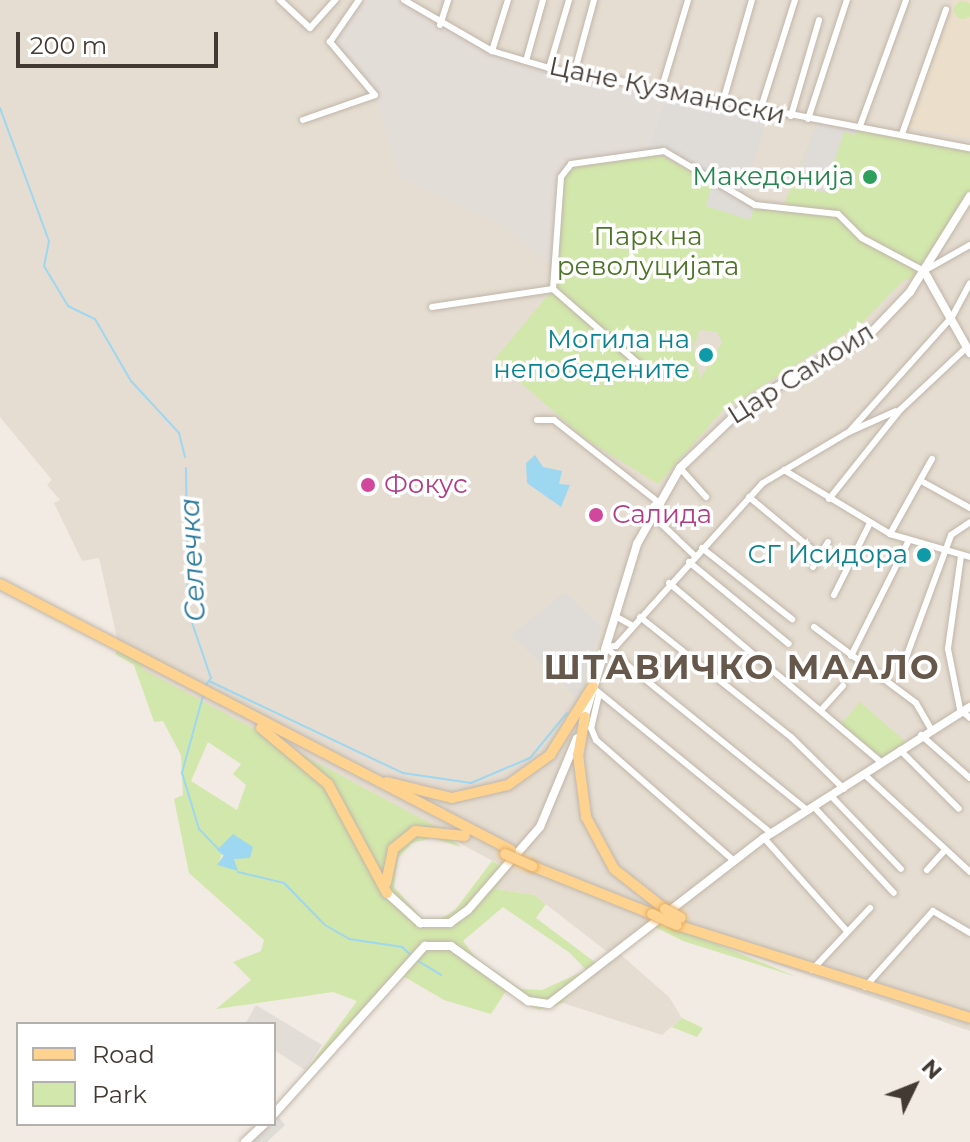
<!DOCTYPE html>
<html>
<head>
<meta charset="utf-8">
<style>
  body { margin:0 }
  #map { position:relative; width:970px; height:1142px; overflow:hidden; background:#f1ebe3; font-family:Montserrat,sans-serif }
  div>[style] { position:absolute }
  .residential>* { inset:0; background:#e5ddd1 }
  .industrial>* { inset:0; background:#e3ddd8 }
  .education>* { inset:0; background:#ebdfcc }
  .green>* { inset:0; background:#d2e7ab }
  .round { border-radius:50% }
  .parking>* { inset:0; background:#dfdcd8 }
  .water>* { inset:0; background:#9ed7f0 }
  .stream>* { height:2px; margin:-1px; padding:0 1px; transform-origin:1px; border-radius:1px; background:#9ed7f0 }
  .roads { filter:drop-shadow(0 0 2px #c0b5a9) drop-shadow(0 0 2px #c0b5a9) }
  .minor>* { height:6px; margin:-3px; padding:0 3px; transform-origin:3px; border-radius:3px; background:#fff }
  .tertiary>* { height:8px; margin:-4px; padding:0 4px; transform-origin:4px; border-radius:4px; background:#fff }
  .primary>* { height:10px; margin:-5px; padding:0 5px; transform-origin:5px; border-radius:5px; background:#fed28f }
  .bridges { filter:drop-shadow(0 0 2px #e3ad5f) drop-shadow(0 0 2px #e3ad5f) }
  .primary-bridge>* { height:10px; margin:-5px; padding:0 5px; transform-origin:5px; border-radius:5px; background:#fed28f }
  .dots>* { width:22px; height:22px; translate:-50% -50%; box-sizing:border-box; border:4px solid #fff; border-radius:50% }
  span { translate:-50% -50%; white-space:nowrap; text-align:center; line-height:1.15; -webkit-text-stroke:7px #fff; paint-order:stroke }
  .street-label { font-size:26px; color:#433b33 }
  .leisure-label { font-size:26px; color:#27864d }
  .right { translate:-100% -50%; text-align:right }
  .park-label { font-size:26px; color:#4d7427 }
  .culture-label { font-size:26px; color:#0d838f }
  .hotel-label { font-size:26px; color:#b23c85 }
  .left { translate:0 -50%; text-align:left }
  .water-label { font-size:28px; color:#2a7a9e; font-style:italic }
  .district-label { font-size:34px; color:#66584a; font-weight:700; letter-spacing:2px }
  .legend { position:absolute; left:16px; top:1022px; width:260px; height:104px; box-sizing:border-box; background:#fff; border:2px solid #b4b1ad; margin:0; padding:10px 14px; list-style:none; font-size:24px; color:#433b33 }
  .legend li { display:flex; align-items:center; gap:16px; height:40px }
  .legend b { width:40px; border:2px solid #b4b1ad }
  .north { position:absolute; left:874px; top:1046px; width:80px; height:80px; -webkit-text-stroke:6px #fff; paint-order:stroke; rotate:47deg; font-size:22px; font-weight:700; line-height:32px; text-align:center; color:#433b33 }
  .north::after { content:''; display:block; margin:auto; width:28px; height:36px; background:#433b33; clip-path:polygon(50% 0,100% 100%,50% 72%,0 100%) }
  .scale { position:absolute; left:16px; top:32px; width:202px; height:36px; box-sizing:border-box; border:4px solid #433b33; border-top:0; padding-left:10px; font-size:24px; line-height:28px; white-space:nowrap; color:#433b33; -webkit-text-stroke:6px #fff; paint-order:stroke }
</style>
</head>
<body>
<div id="map">
  <div class="residential">
    <div style="clip-path:polygon(0 0,970px 0,970px 1031px,654px 922px,620px 954px,669px 997px,682px 1018px,662px 1035px,563px 1003px,610px 954px,534px 895px,494px 889px,509px 870px,141px 669px,119px 647px,99px 558px,82px 561px,54px 503px,60px 500px,47px 485px,52px 480px,0 417px)"></div>
  </div>
  <div class="industrial">
    <div style="clip-path:polygon(359px 0,404px 0,492px 51px,549px 68px,722px 105px,552px 267px,500px 224px,400px 179px,375px 95px,330px 42px)"></div>
    <div style="clip-path:polygon(256px 1005px,322px 1045px,305px 1070px,274px 1050px,274px 1024px,245px 1024px)"></div>
  </div>
  <div class="education">
    <div style="clip-path:polygon(953px 0,970px 0,970px 138px,906px 127px)"></div>
  </div>
  <div class="green">
    <div class="round" style="left:954px;top:1px;width:18px;height:18px"></div>
    <div style="clip-path:polygon(evenodd,818px 120px,970px 148px,970px 196px,924px 271px,903px 281px,862px 323px,722px 411px,658px 484px,587px 440px,494px 360px,553px 289px,561px 177px,571px 164px,664px 151px,755px 205px,784px 205px,818px 120px,700px 330px,717px 332px,722px 342px,700px 379px,693px 347px,700px 330px)"></div>
    <div style="clip-path:polygon(evenodd,119px 647px,145px 661px,142px 669px,439px 828px,461px 847px,432px 838px,412px 843px,398px 858px,394px 887px,422px 918px,437px 921px,455px 910px,492px 861px,509px 870px,495px 889px,534px 895px,546px 904px,536px 918px,596px 963px,563px 1003px,538px 1010px,506px 991px,491px 1014px,444px 1000px,403px 976px,274px 1114px,357px 1001px,333px 992px,216px 1009px,251px 980px,233px 962px,261px 951px,264px 940px,189px 873px,174px 799px,183px 795px,181px 755px,163px 721px,154px 722px,134px 665px,115px 654px,119px 647px,208px 742px,241px 764px,233px 774px,246px 785px,237px 810px,191px 781px,208px 742px,119px 647px,225px 845px,252px 847px,234px 858px,236px 870px,218px 865px,225px 845px,119px 647px,503px 907px,570px 953px,586px 970px,542px 990px,521px 989px,477px 959px,463px 941px,503px 907px)"></div>
    <div style="clip-path:polygon(860px 702px,908px 744px,881px 762px,840px 725px)"></div>
    <div style="clip-path:polygon(643px 921px,690px 933px,797px 977px,683px 941px)"></div>
    <div style="clip-path:polygon(682px 1018px,703px 1028px,697px 1037px,672px 1027px)"></div>
  </div>
  <div class="parking">
    <div style="clip-path:polygon(667px 95px,769px 113px,743px 197px,755px 205px,750px 220px,706px 206px,713px 182px,648px 149px)"></div>
    <div style="clip-path:polygon(818px 120px,860px 126px,855px 135px,844px 132px,824px 193px,793px 184px)"></div>
    <div style="clip-path:polygon(565px 592px,601px 626px,579px 700px,511px 635px)"></div>
    <div style="clip-path:polygon(275px 1113px,285px 1125px,267px 1142px,245px 1142px,274px 1124px)"></div>
  </div>
  <div class="water">
    <div style="clip-path:polygon(535px 455px,543px 467px,562px 471px,559px 484px,570px 485px,561px 507px,527px 483px,526px 463px)"></div>
    <div style="clip-path:polygon(233px 834px,253px 847px,250px 858px,234px 859px,238px 871px,217px 865px,224px 855px,217px 850px)"></div>
  </div>
  <div class="stream">
    <div style="left:0;top:108px;width:142px;rotate:69.8deg"></div>
    <div style="left:49px;top:241px;width:25px;rotate:101deg"></div>
    <div style="left:44px;top:266px;width:47px;rotate:59deg"></div>
    <div style="left:68px;top:306px;width:30px;rotate:26deg"></div>
    <div style="left:95px;top:319px;width:72px;rotate:59.9deg"></div>
    <div style="left:131px;top:381px;width:71px;rotate:47.3deg"></div>
    <div style="left:179px;top:433px;width:25px;rotate:76deg"></div>
    <div style="left:186px;top:468px;width:143px;rotate:89.2deg"></div>
    <div style="left:188px;top:611px;width:71px;rotate:71.1deg"></div>
    <div style="left:211px;top:678px;width:10px;rotate:127deg"></div>
    <div style="left:209px;top:681px;width:215px;rotate:25.4deg"></div>
    <div style="left:403px;top:773px;width:69px;rotate:8.4deg"></div>
    <div style="left:471px;top:783px;width:64px;rotate:-23deg"></div>
    <div style="left:530px;top:758px;width:58px;rotate:-50.6deg"></div>
    <div style="left:203px;top:696px;width:80px;rotate:105.3deg"></div>
    <div style="left:182px;top:773px;width:59px;rotate:73.1deg"></div>
    <div style="left:199px;top:829px;width:36px;rotate:46deg"></div>
    <div style="left:238px;top:872px;width:47px;rotate:13.4deg"></div>
    <div style="left:284px;top:883px;width:59px;rotate:45.7deg"></div>
    <div style="left:325px;top:925px;width:28px;rotate:30deg"></div>
    <div style="left:349px;top:939px;width:54px;rotate:8.6deg"></div>
    <div style="left:402px;top:947px;width:15px;rotate:42deg"></div>
    <div style="left:418px;top:961px;width:27px;rotate:31deg"></div>
  </div>
  <div class="roads">
    <div class="minor">
      <div style="left:280px;top:0;width:41px;rotate:43deg"></div>
      <div style="left:310px;top:28px;width:38px;rotate:-48deg"></div>
      <div style="left:404px;top:0;width:102px;rotate:30.1deg"></div>
      <div style="left:492px;top:51px;width:59px;rotate:16.6deg"></div>
      <div style="left:549px;top:68px;width:429px;rotate:10.8deg"></div>
      <div style="left:440px;top:25px;width:26px;rotate:-72deg"></div>
      <div style="left:492px;top:51px;width:53px;rotate:-72.6deg"></div>
      <div style="left:526px;top:61px;width:63px;rotate:-74.4deg"></div>
      <div style="left:549px;top:68px;width:71px;rotate:-73.6deg"></div>
      <div style="left:574px;top:74px;width:77px;rotate:-74.9deg"></div>
      <div style="left:660px;top:94px;width:98px;rotate:-73.4deg"></div>
      <div style="left:722px;top:105px;width:109px;rotate:-74.1deg"></div>
      <div style="left:760px;top:111px;width:116px;rotate:-72.5deg"></div>
      <div style="left:791px;top:116px;width:100px;rotate:-73.7deg"></div>
      <div style="left:808px;top:119px;width:125px;rotate:-71.9deg"></div>
      <div style="left:303px;top:120px;width:76px;rotate:-19.1deg"></div>
      <div style="left:375px;top:95px;width:70px;rotate:-130.3deg"></div>
      <div style="left:330px;top:42px;width:51px;rotate:-55.4deg"></div>
      <div style="left:860px;top:126px;width:134px;rotate:-69.9deg"></div>
      <div style="left:902px;top:134px;width:132px;rotate:-70.5deg"></div>
      <div style="left:432px;top:307px;width:122px;rotate:-8.5deg"></div>
      <div style="left:640px;top:365px;width:116px;rotate:-138.9deg"></div>
      <div style="left:553px;top:289px;width:112px;rotate:-85.9deg"></div>
      <div style="left:561px;top:177px;width:16px;rotate:-52deg"></div>
      <div style="left:571px;top:164px;width:94px;rotate:-8deg"></div>
      <div style="left:664px;top:151px;width:106px;rotate:30.7deg"></div>
      <div style="left:755px;top:205px;width:83px;rotate:6.2deg"></div>
      <div style="left:838px;top:214px;width:34px;rotate:45deg"></div>
      <div style="left:862px;top:238px;width:70px;rotate:28deg"></div>
      <div style="left:924px;top:271px;width:53px;rotate:-29.5deg"></div>
      <div style="left:537px;top:420px;width:17px"></div>
      <div style="left:554px;top:420px;width:131px;rotate:38.2deg"></div>
      <div style="left:849px;top:432px;width:51px;rotate:-24.1deg"></div>
      <div style="left:680px;top:468px;width:39px;rotate:48deg"></div>
      <div style="left:784px;top:470px;width:124px;rotate:31.1deg"></div>
      <div style="left:890px;top:534px;width:83px;rotate:16deg"></div>
      <div style="left:923px;top:482px;width:54px;rotate:29deg"></div>
      <div style="left:749px;top:497px;width:92px;rotate:39.7deg"></div>
      <div style="left:829px;top:499px;width:114px;rotate:-51.4deg"></div>
      <div style="left:900px;top:410px;width:92px;rotate:-43.2deg"></div>
      <div style="left:651px;top:514px;width:61px;rotate:43.7deg"></div>
      <div style="left:890px;top:534px;width:86px;rotate:-60.8deg"></div>
      <div style="left:702px;top:548px;width:115px;rotate:38.3deg"></div>
      <div style="left:961px;top:556px;width:94px;rotate:98deg"></div>
      <div style="left:948px;top:649px;width:61px;rotate:78.7deg"></div>
      <div style="left:960px;top:709px;width:13px;rotate:42deg"></div>
      <div style="left:689px;top:562px;width:129px;rotate:39.4deg"></div>
      <div style="left:813px;top:567px;width:29px;rotate:-59deg"></div>
      <div style="left:669px;top:583px;width:277px;rotate:40.2deg"></div>
      <div style="left:834px;top:595px;width:80px;rotate:-63.4deg"></div>
      <div style="left:615px;top:616px;width:21px;rotate:29deg"></div>
      <div style="left:640px;top:617px;width:193px;rotate:38.5deg"></div>
      <div style="left:791px;top:737px;width:74px;rotate:44.5deg"></div>
      <div style="left:814px;top:627px;width:127px;rotate:36.7deg"></div>
      <div style="left:916px;top:703px;width:28px;rotate:60deg"></div>
      <div style="left:605px;top:647px;width:11px;rotate:-5deg"></div>
      <div style="left:616px;top:646px;width:219px;rotate:-48deg"></div>
      <div style="left:763px;top:483px;width:100px;rotate:-30.7deg"></div>
      <div style="left:849px;top:432px;width:154px;rotate:-48.2deg"></div>
      <div style="left:952px;top:317px;width:38px;rotate:-62deg"></div>
      <div style="left:605px;top:647px;width:260px;rotate:38.9deg"></div>
      <div style="left:851px;top:656px;width:127px;rotate:-63.4deg"></div>
      <div style="left:904px;top:663px;width:136px;rotate:-69.8deg"></div>
      <div style="left:951px;top:535px;width:23px;rotate:-34deg"></div>
      <div style="left:597px;top:691px;width:225px;rotate:39.2deg"></div>
      <div style="left:599px;top:694px;width:35px;rotate:103deg"></div>
      <div style="left:591px;top:728px;width:13px;rotate:67deg"></div>
      <div style="left:596px;top:740px;width:184px;rotate:41.2deg"></div>
      <div style="left:823px;top:708px;width:30px;rotate:-48deg"></div>
      <div style="left:921px;top:735px;width:65px;rotate:41.3deg"></div>
      <div style="left:900px;top:750px;width:83px;rotate:45deg"></div>
      <div style="left:865px;top:775px;width:143px;rotate:42.7deg"></div>
      <div style="left:833px;top:798px;width:98px;rotate:46.2deg"></div>
      <div style="left:814px;top:807px;width:117px;rotate:47.1deg"></div>
      <div style="left:764px;top:838px;width:125px;rotate:48.3deg"></div>
      <div style="left:927px;top:870px;width:25px;rotate:-48deg"></div>
      <div style="left:812px;top:970px;width:85px;rotate:-46.9deg"></div>
      <div style="left:865px;top:987px;width:102px;rotate:-48.2deg"></div>
      <div style="left:933px;top:911px;width:43px;rotate:30.7deg"></div>
    </div>
    <div class="tertiary">
      <div style="left:924px;top:271px;width:94px;rotate:60.7deg"></div>
      <div style="left:583px;top:722px;width:186px;rotate:-73.1deg"></div>
      <div style="left:637px;top:544px;width:87px;rotate:-60.5deg"></div>
      <div style="left:680px;top:468px;width:93px;rotate:-43.7deg"></div>
      <div style="left:747px;top:404px;width:143px;rotate:-29.8deg"></div>
      <div style="left:871px;top:333px;width:57px;rotate:-46.4deg"></div>
      <div style="left:910px;top:292px;width:113px;rotate:-58deg"></div>
      <div style="left:387px;top:893px;width:45px;rotate:42.3deg"></div>
      <div style="left:420px;top:923px;width:30px"></div>
      <div style="left:450px;top:923px;width:22px;rotate:-36deg"></div>
      <div style="left:468px;top:910px;width:110px;rotate:-49.1deg"></div>
      <div style="left:540px;top:827px;width:96px;rotate:-67.4deg"></div>
      <div style="left:274px;top:1114px;width:226px;rotate:-48.1deg"></div>
      <div style="left:425px;top:946px;width:26px"></div>
      <div style="left:451px;top:946px;width:95px;rotate:35.5deg"></div>
      <div style="left:528px;top:1001px;width:21px;rotate:8deg"></div>
      <div style="left:549px;top:1004px;width:272px;rotate:-37.7deg"></div>
      <div style="left:764px;top:838px;width:244px;rotate:-32.5deg"></div>
      <div style="left:245px;top:1142px;width:26px;rotate:-43deg"></div>
    </div>
    <div class="primary">
      <div style="left:0;top:584px;width:576px;rotate:27.5deg"></div>
      <div style="left:585px;top:717px;width:39px;rotate:100deg"></div>
      <div style="left:578px;top:755px;width:63px;rotate:82.6deg"></div>
      <div style="left:586px;top:817px;width:59px;rotate:61.7deg"></div>
      <div style="left:614px;top:869px;width:65px;rotate:38.1deg"></div>
      <div style="left:261px;top:728px;width:87px;rotate:39.9deg"></div>
      <div style="left:328px;top:784px;width:124px;rotate:61.6deg"></div>
      <div style="left:387px;top:782px;width:67px;rotate:13.8deg"></div>
      <div style="left:452px;top:798px;width:57px;rotate:-13.1deg"></div>
      <div style="left:508px;top:785px;width:52px;rotate:-35.5deg"></div>
      <div style="left:550px;top:755px;width:81px;rotate:-58.1deg"></div>
      <div style="left:532px;top:866px;width:129px;rotate:21.8deg"></div>
      <div style="left:386px;top:883px;width:35px;rotate:-78deg"></div>
      <div style="left:393px;top:849px;width:28px;rotate:-39deg"></div>
      <div style="left:415px;top:831px;width:50px;rotate:5.7deg"></div>
      <div style="left:677px;top:925px;width:307px;rotate:17.6deg"></div>
    </div>
  </div>
  <div class="bridges">
    <div class="primary-bridge">
      <div style="left:505px;top:854px;width:30px;rotate:24deg"></div>
      <div style="left:665px;top:909px;width:18px;rotate:29deg"></div>
      <div style="left:652px;top:914px;width:27px;rotate:24deg"></div>
    </div>
  </div>
  <div class="dots">
    <div style="left:870px;top:177px;background:#2e9e5b"></div>
    <div style="left:706px;top:355px;background:#0f9aa8"></div>
    <div style="left:368px;top:485px;background:#d1479c"></div>
    <div style="left:596px;top:515px;background:#d1479c"></div>
    <div style="left:924px;top:555px;background:#0f9aa8"></div>
  </div>
  <div class="street-label">
    <span style="left:667px;top:91px;rotate:12deg">Цане Кузманоски</span>
    <span style="left:801px;top:374px;rotate:-32deg">Цар Самоил</span>
  </div>
  <div class="leisure-label">
    <span class="right" style="left:854px;top:177px">Македонија</span>
  </div>
  <div class="park-label">
    <span style="left:648px;top:252px">Парк на<br>револуцијата</span>
  </div>
  <div class="culture-label">
    <span class="right" style="left:690px;top:355px">Могила на<br>непобедените</span>
    <span class="right" style="left:908px;top:555px">СГ Исидора</span>
  </div>
  <div class="hotel-label">
    <span class="left" style="left:384px;top:485px">Фокус</span>
    <span class="left" style="left:612px;top:515px">Салида</span>
  </div>
  <div class="water-label">
    <span style="left:192px;top:560px;rotate:-93deg">Селечка</span>
  </div>
  <div class="district-label">
    <span style="left:742px;top:668px">ШТАВИЧКО МААЛО</span>
  </div>
  <ul class="legend">
  <li><b style="height:10px;background:#fed28f"></b>Road</li>
  <li><b style="height:22px;background:#d2e7ab"></b>Park</li>
  </ul>
  <div class="north">N</div>
  <div class="scale">200 m</div>
</div>
</body>
</html>
